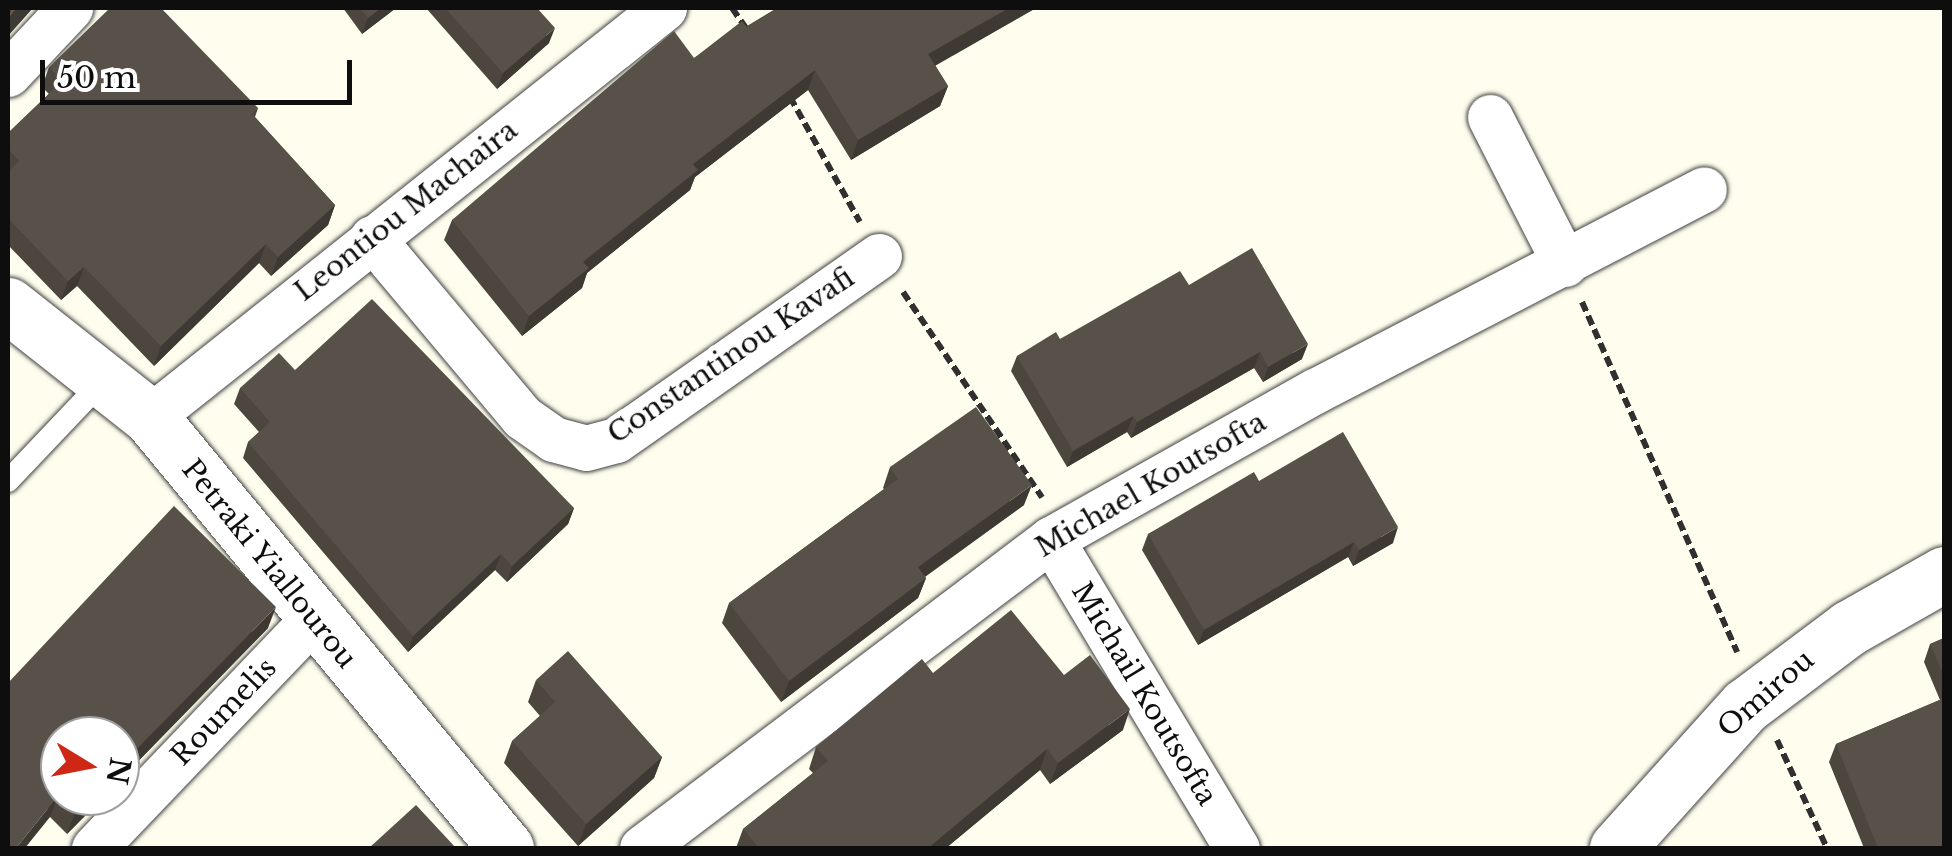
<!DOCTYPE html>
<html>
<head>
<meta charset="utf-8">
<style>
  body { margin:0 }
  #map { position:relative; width:1952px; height:856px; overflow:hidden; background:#fffeee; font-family:"Libre Baskerville",serif }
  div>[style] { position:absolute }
  .path>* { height:6px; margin-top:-3px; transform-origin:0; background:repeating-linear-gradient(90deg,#303030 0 10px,transparent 0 15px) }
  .roads { filter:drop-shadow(0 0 2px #414141) drop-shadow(0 0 2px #414141) }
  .service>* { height:22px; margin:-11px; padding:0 11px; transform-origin:11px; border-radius:11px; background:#fff }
  .minor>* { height:45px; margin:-22.5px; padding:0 22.5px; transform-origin:22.5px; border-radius:22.5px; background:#fff }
  .tertiary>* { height:55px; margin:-27.5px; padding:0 27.5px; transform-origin:27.5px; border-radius:27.5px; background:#fff }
  .wall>* { inset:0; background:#4c463f }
  .shaded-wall>* { inset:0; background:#3e3933 }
  .building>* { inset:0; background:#585149 }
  span { translate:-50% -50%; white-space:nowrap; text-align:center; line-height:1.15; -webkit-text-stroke:10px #fff; paint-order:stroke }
  .street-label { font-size:28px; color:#0e0e0e }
  .frame { position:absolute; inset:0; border:10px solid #0e0e0e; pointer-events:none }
  .north { position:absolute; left:40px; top:716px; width:100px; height:100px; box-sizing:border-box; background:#fff; border:2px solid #9f9f9f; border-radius:50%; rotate:100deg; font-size:28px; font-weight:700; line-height:40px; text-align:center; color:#0e0e0e }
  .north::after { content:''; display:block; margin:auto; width:35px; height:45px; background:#ce2716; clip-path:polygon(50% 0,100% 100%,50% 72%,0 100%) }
  .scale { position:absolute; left:40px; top:60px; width:312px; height:45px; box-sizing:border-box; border:5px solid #0e0e0e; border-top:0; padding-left:12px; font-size:30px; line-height:35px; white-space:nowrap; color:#0e0e0e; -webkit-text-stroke:8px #fff; paint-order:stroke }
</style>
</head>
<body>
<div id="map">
  <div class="path">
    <div style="left:732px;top:8px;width:24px;rotate:55deg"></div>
    <div style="left:790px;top:97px;width:143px;rotate:60.8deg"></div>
    <div style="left:903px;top:292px;width:248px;rotate:55.9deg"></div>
    <div style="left:1582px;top:302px;width:383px;rotate:66.1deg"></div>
    <div style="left:1777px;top:740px;width:119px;rotate:65.2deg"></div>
  </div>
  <div class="roads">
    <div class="service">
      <div style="left:8px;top:481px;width:139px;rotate:-46.5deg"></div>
    </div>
    <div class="minor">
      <div style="left:8px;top:74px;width:91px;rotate:-46.8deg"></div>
      <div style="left:1490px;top:117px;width:165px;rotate:63deg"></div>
      <div style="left:372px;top:238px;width:234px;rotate:50deg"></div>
      <div style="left:522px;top:417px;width:38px;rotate:35deg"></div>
      <div style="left:553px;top:439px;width:34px;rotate:15deg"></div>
      <div style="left:586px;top:448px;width:31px;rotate:-15deg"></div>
      <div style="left:616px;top:440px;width:321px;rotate:-35deg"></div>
      <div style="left:150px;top:417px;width:657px;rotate:-38.51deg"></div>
      <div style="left:1051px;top:539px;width:361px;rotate:59deg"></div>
      <div style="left:94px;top:848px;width:317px;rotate:-46.3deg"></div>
      <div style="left:642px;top:848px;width:513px;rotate:-37.07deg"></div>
      <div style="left:1051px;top:539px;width:303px;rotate:-29.3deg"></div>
      <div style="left:1315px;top:391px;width:438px;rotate:-27.4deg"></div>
    </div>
    <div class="tertiary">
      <div style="left:8px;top:305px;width:181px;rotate:38.3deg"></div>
      <div style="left:150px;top:417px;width:559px;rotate:50.44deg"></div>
      <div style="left:1617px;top:848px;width:191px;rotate:-48deg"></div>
      <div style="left:1745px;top:706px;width:130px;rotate:-36.9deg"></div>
      <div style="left:1849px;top:628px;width:109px;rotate:-29.6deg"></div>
    </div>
  </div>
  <div class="wall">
    <div style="clip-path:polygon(343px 8px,396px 8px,362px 34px)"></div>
    <div style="clip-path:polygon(426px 8px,537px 8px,549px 43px,497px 89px)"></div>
    <div style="clip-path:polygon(777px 8px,1036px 8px,935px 65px,948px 86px,940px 106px,851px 160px,808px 90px,695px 177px,690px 190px,587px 273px,582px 288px,522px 336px,444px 240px,452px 220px,694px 58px)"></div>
    <div style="clip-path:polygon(49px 67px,258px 108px,255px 117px,335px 205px,328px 225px,271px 276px,259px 263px,154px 366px,77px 286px,61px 300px,8px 245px,8px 133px,49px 94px,42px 87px)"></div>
    <div style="clip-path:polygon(1189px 285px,1302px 359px,1263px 382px,1254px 368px,1131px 438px,1127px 432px,1067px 467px,1011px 371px,1017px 356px,1060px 339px)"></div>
    <div style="clip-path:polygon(295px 370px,574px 508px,568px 524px,507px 582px,495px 570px,408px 652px,243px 458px,248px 442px,259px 432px,234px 404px,240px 388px)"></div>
    <div style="clip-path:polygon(890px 467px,1024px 505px,925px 577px,926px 578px,918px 598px,781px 702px,722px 623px,729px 603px,884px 489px,883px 488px)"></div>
    <div style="clip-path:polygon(1259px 481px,1393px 543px,1353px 566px,1348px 557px,1198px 645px,1142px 550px,1148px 534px)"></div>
    <div style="clip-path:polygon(268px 628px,67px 834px,50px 817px,8px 683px)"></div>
    <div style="clip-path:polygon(1944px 638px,1944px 848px,1864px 848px,1829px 762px,1836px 744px,1940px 700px,1924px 662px,1930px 644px)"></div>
    <div style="clip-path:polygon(933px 673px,1123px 730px,1050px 784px,1040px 770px,946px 848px,736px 848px,743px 829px,813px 773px,809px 769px,816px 747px)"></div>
    <div style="clip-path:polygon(536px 680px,662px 757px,654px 778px,578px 846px,504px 763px,512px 741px,540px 716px,528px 702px)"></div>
  </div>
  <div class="shaded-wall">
    <div style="clip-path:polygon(16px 8px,33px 8px,8px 36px,8px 17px)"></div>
    <div style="clip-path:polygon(381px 8px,396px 8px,362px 34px,368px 18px)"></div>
    <div style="clip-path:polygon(1009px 8px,1036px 8px,921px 74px,928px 54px)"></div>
    <div style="clip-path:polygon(555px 28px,549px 43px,497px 89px,503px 73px)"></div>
    <div style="clip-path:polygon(815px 70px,808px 90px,695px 177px,690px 190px,587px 273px,582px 288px,522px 336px,529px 316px,583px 262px,693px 164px)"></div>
    <div style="clip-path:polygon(948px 86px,940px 106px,851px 160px,858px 140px)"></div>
    <div style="clip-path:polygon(335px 205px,328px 225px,271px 276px,278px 257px)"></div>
    <div style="clip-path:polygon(266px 244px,259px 263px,154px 366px,161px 346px)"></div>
    <div style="clip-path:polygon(84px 267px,77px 286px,61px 300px,68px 281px)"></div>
    <div style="clip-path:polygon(1308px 344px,1302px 359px,1263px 382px,1268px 367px)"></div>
    <div style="clip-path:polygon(1260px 352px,1254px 368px,1131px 438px,1137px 422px)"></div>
    <div style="clip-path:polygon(1133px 416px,1127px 432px,1067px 467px,1073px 451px)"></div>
    <div style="clip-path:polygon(1032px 485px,1024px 505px,910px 587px,918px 567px)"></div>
    <div style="clip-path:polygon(574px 508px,568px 524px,507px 582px,512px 566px)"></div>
    <div style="clip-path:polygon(1398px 527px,1393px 543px,1353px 566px,1359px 550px)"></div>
    <div style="clip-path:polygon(1354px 542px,1348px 557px,1198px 645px,1204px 630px)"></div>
    <div style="clip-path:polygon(501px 554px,495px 570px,408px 652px,413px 636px)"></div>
    <div style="clip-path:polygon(926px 578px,918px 598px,781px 702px,789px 681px)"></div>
    <div style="clip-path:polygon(276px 607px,268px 628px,120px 780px,120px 766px)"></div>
    <div style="clip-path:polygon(1130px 709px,1123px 730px,1050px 784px,1058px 763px)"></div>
    <div style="clip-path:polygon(1047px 749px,1040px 770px,946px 848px,928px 848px)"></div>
    <div style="clip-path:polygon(662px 757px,654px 778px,578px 846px,586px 824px)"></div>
    <div style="clip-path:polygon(58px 796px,50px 817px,25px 848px,16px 848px)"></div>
    <div style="clip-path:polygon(91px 796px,105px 796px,67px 834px,75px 813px)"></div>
  </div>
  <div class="building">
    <div style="clip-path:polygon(8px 8px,16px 8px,8px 17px)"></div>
    <div style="clip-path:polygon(110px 8px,161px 8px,258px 108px,252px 114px,335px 205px,278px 257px,266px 244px,161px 346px,84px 267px,68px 281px,8px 218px,8px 172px,19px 161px,8px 149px,8px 133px,62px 81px,49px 67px)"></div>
    <div style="clip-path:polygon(360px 8px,381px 8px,368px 18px)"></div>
    <div style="clip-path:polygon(445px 8px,537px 8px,555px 28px,503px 73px)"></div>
    <div style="clip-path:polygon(777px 8px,1009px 8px,928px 54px,948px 86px,858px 140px,815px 70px,693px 164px,698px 170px,583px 262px,589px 268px,529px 316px,452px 220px,674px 31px,694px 58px,742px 21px,747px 27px)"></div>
    <div style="clip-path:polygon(1252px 248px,1308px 344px,1268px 367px,1260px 352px,1137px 422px,1133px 416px,1073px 451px,1017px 356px,1056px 332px,1060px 339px,1180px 271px,1189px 285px)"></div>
    <div style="clip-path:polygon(372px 299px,574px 508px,512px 566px,501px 554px,413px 636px,248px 442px,270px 422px,240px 388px,279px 353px,295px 370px)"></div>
    <div style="clip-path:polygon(976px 407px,1032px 485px,918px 567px,926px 578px,789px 681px,729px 603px,898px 479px,890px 467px)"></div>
    <div style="clip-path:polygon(1343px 432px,1398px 527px,1359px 550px,1354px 542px,1204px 630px,1148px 534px,1254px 472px,1259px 481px)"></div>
    <div style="clip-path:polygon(174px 506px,276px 607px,120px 766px,120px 736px,60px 736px,60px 796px,91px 796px,75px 813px,58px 796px,16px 848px,8px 848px,8px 683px)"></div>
    <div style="clip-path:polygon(1011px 610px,1064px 675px,1090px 655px,1130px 709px,1058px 763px,1047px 749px,928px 848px,759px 848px,743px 829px,828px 761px,816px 747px,922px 659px,933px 673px)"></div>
    <div style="clip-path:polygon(1944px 638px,1944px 676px,1930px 644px)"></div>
    <div style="clip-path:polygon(568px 651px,662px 757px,586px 824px,512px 741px,555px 702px,536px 680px)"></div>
    <div style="clip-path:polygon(1944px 698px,1944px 848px,1878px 848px,1836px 744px)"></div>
    <div style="clip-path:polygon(416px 805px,456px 848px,369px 848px)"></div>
  </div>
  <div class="street-label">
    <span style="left:406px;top:211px;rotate:-38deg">Leontiou Machaira</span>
    <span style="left:731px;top:356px;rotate:-34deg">Constantinou Kavafi</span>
    <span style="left:1151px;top:485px;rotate:-30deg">Michael Koutsofta</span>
    <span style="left:269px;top:564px;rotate:51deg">Petraki Yiallourou</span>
    <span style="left:1144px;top:694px;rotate:59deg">Michail Koutsofta</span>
    <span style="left:1766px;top:694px;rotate:-41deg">Omirou</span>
    <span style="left:224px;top:712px;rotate:-46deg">Roumelis</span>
  </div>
  <div class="frame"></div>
  <div class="north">N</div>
  <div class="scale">50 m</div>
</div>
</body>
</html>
